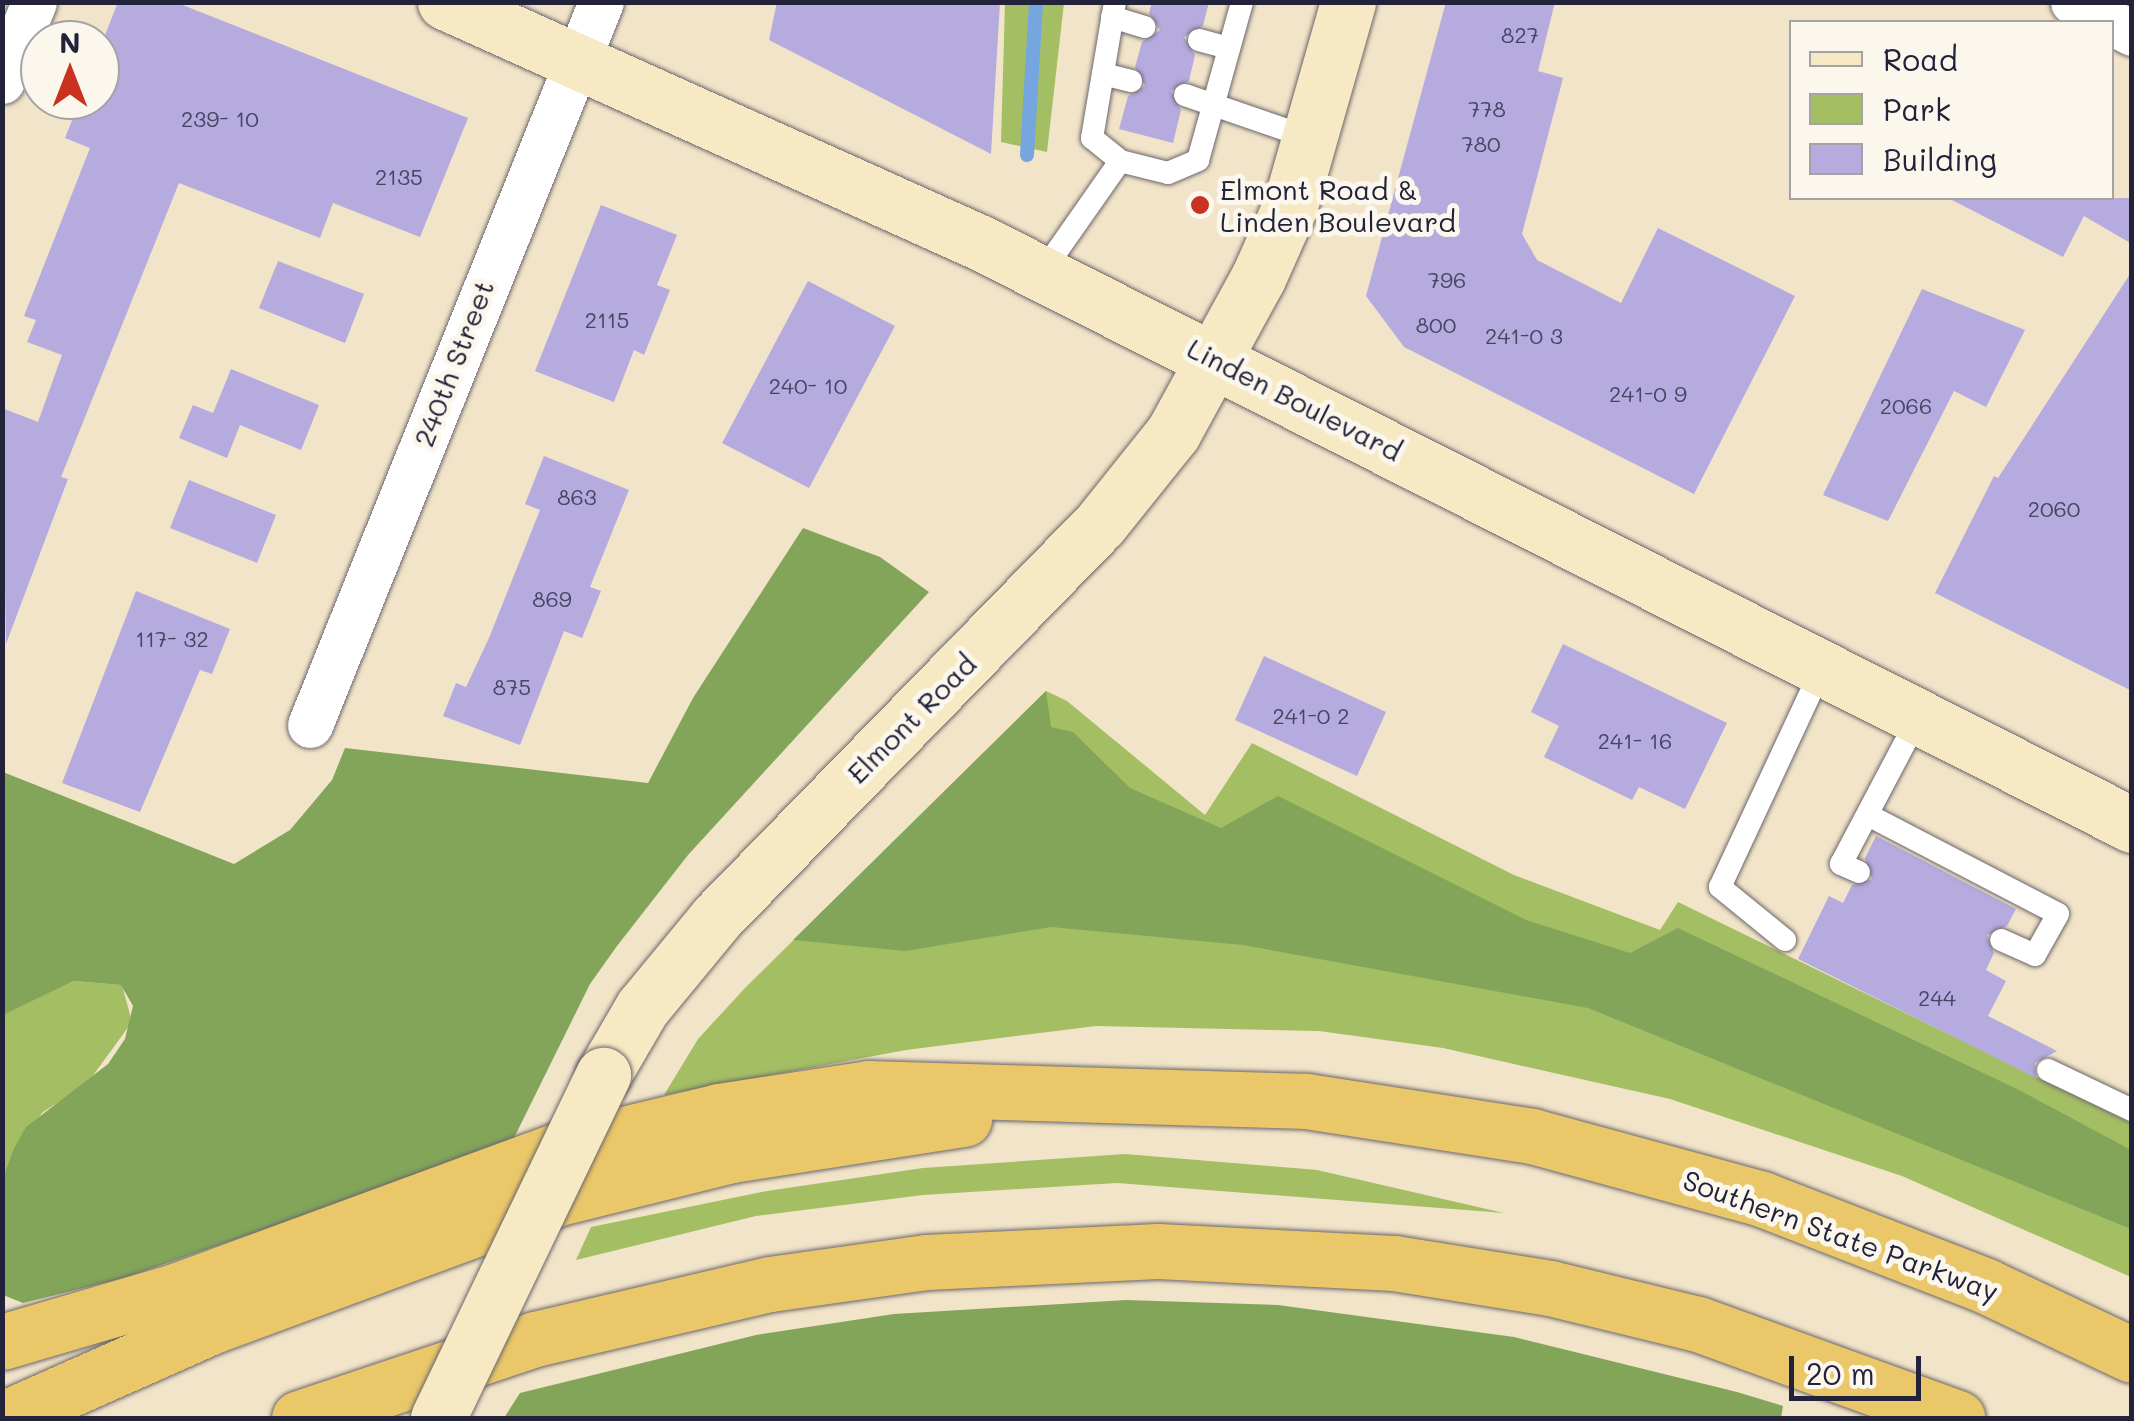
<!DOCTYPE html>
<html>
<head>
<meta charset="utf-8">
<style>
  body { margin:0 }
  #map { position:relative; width:2134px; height:1421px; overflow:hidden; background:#f2e4c8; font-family:Mali,sans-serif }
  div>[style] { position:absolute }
  .green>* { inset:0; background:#a4be64 }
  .forest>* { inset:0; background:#83a55a }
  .stream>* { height:14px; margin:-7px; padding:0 7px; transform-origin:7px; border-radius:7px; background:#75a6e0 }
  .building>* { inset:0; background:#b5abde }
  .roads { filter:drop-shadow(0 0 2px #6b666c) drop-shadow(0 0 2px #6b666c) }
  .lane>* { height:22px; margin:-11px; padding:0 11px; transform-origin:11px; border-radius:11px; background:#fff }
  .street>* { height:45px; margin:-22.5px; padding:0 22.5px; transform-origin:22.5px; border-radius:22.5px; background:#fff }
  .secondary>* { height:55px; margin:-27.5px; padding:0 27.5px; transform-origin:27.5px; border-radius:27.5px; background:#f7e9c3 }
  .highway>* { height:55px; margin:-27.5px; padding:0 27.5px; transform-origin:27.5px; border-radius:27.5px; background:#eac769 }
  .bridges { filter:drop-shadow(0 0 2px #6b666c) drop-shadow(0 0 2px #6b666c) }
  .secondary-bridge>* { height:55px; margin:-27.5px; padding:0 27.5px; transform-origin:27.5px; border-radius:27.5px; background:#f7e9c3 }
  .dots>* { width:28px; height:28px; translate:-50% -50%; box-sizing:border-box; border:5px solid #fbf7ec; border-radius:50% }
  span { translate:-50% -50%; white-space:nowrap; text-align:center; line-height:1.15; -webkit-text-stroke:10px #fbf7ec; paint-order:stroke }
  .number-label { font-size:22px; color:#474464 }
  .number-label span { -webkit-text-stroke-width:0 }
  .poi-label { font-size:28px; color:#22223b }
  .left { translate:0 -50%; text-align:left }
  .street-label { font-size:28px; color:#22223b }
  .frame { position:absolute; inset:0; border:5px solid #22223b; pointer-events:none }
  .legend { position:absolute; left:1789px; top:20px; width:325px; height:180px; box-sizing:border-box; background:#fbf7ec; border:2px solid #a4a2a5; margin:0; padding:12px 18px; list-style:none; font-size:30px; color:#22223b }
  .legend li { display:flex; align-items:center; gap:20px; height:50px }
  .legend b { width:50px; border:2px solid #a4a2a5 }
  .north { position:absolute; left:20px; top:20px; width:100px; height:100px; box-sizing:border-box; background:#fbf7ec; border:2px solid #a4a2a5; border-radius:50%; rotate:0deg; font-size:28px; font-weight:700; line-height:40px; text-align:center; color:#22223b }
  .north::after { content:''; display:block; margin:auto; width:35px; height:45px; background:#c8321e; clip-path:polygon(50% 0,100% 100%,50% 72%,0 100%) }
  .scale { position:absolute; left:1789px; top:1356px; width:132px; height:45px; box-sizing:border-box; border:5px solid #22223b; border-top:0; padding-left:12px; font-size:30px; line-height:35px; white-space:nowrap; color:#22223b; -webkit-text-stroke:8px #fbf7ec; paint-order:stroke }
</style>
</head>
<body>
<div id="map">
  <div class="green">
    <div style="clip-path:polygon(1005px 3px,1064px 3px,1047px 152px,1001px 142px)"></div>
    <div style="clip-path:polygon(1046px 691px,1067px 701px,1205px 815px,1252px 743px,1514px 875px,1660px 930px,1678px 902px,2131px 1123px,2131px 1277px,1902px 1176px,1670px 1099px,1443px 1048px,1319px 1031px,1096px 1026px,906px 1050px,664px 1095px,698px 1039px,745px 988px)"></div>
    <div style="clip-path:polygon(74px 981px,122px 985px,132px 1022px,86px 1085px,43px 1112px,13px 1150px,3px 1177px,2px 1015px)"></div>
    <div style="clip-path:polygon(1125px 1154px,1317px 1170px,1504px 1213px,1117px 1183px,923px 1195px,756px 1216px,576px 1260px,591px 1227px,767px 1191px,923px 1168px)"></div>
  </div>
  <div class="forest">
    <div style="clip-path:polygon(803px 528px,880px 557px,929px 592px,688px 855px,617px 946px,590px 984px,511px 1144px,124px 1278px,23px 1303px,3px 1295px,3px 1177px,13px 1150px,26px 1127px,108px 1064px,125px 1039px,133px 1006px,121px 985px,74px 981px,3px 1015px,3px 772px,234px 864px,290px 830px,332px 780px,345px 748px,648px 783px,693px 698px)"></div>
    <div style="clip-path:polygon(1046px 691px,1051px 727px,1073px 732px,1130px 788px,1221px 828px,1278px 796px,1526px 920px,1630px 953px,1678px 928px,2017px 1089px,2131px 1150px,2131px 1229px,1588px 1008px,1243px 945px,1051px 927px,905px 951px,793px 940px)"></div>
    <div style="clip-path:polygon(1126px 1300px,1278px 1305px,1514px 1337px,1737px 1392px,1783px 1406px,1781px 1418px,504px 1418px,520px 1393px,756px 1335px,894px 1314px)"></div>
  </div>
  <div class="stream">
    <div style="left:1027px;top:155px;width:153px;rotate:-86.6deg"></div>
  </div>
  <div class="building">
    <div style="clip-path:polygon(118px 2px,175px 2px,468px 118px,420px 237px,333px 203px,320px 238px,179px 183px,61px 477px,68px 479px,6px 644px,2px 408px,38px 422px,62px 355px,27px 342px,36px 320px,24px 316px,90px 148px,65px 138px,80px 100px,100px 100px,100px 48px)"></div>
    <div style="clip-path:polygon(777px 2px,1000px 2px,991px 154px,769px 40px)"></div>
    <div style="clip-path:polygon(1152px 2px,1209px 2px,1203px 26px,1184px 37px,1195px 55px,1189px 81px,1171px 91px,1181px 110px,1173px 143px,1119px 129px,1128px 96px,1145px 86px,1135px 67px,1142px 42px,1160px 30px,1149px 13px)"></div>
    <div style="clip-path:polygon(1446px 2px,1555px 2px,1538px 71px,1563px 78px,1522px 234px,1537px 260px,1621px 303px,1658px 228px,1795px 296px,1694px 494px,1404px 347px,1366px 296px)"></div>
    <div style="clip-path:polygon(1948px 198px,2132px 198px,2132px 244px,2084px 216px,2063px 257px)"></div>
    <div style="clip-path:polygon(601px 205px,677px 235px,657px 285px,670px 290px,644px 355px,634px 350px,614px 402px,535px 371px)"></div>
    <div style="clip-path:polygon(278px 261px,364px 294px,345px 343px,259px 308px)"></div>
    <div style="clip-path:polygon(2132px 271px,2132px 691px,1935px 593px,1994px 476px,1998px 478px)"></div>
    <div style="clip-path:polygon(808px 281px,895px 326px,809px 488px,722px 443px)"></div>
    <div style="clip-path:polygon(1922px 289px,2025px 330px,1986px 407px,1954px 391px,1888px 521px,1823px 495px)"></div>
    <div style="clip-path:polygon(231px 369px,319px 405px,301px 450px,240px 425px,227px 458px,179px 438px,193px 405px,213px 413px)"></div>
    <div style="clip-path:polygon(544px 456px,629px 490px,590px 587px,601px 591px,582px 638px,564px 631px,520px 745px,443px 716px,456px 683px,466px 687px,489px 638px,540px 510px,525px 504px)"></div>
    <div style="clip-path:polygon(189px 480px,276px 515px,257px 563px,170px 528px)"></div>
    <div style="clip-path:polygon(136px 591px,230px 629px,212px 674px,200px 670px,140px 812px,62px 783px)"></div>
    <div style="clip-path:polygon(1563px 644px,1727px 723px,1685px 809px,1639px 787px,1632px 800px,1544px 757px,1559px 726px,1531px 712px)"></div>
    <div style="clip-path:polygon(1264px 656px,1386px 712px,1357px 776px,1235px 720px)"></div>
    <div style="clip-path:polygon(1876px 836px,2016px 909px,2007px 926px,1987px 935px,1994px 953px,1986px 970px,2006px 981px,1988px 1016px,2057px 1051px,2035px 1063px,2036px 1078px,1798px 959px,1829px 896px,1843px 903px,1852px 885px,1872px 879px,1865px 858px)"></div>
  </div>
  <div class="roads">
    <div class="lane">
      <div style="left:1115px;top:2px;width:138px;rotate:99.6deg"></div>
      <div style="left:1092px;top:138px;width:36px;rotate:39deg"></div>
      <div style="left:1120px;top:161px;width:49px;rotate:14deg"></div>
      <div style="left:1168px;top:173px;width:33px;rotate:-23deg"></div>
      <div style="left:1198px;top:160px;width:164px;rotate:-74.4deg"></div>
      <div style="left:1112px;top:17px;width:34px;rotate:17deg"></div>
      <div style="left:1199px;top:40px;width:31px;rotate:15deg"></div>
      <div style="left:1103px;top:74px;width:29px;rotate:14deg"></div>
      <div style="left:1185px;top:95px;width:132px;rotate:19deg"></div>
      <div style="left:1041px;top:274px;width:138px;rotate:-55deg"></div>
      <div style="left:1868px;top:815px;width:214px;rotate:27.5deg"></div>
      <div style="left:2058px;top:914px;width:47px;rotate:119.3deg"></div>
      <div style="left:2035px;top:955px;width:37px;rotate:-156deg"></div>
      <div style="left:1859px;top:872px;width:20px;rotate:-156deg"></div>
      <div style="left:1841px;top:864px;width:165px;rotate:-62.2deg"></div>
      <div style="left:1785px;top:940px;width:84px;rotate:-140.8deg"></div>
      <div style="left:1720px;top:887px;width:242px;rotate:-65deg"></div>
      <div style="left:2048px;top:1070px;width:93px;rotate:25.5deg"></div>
    </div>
    <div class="street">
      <div style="left:2073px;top:2px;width:67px;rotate:27.7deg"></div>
      <div style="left:2px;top:81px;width:85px;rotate:-67.9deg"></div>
      <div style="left:310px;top:725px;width:779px;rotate:-68.08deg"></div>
    </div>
    <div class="secondary">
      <div style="left:445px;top:2px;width:588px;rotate:24.21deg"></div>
      <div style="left:981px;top:243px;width:1290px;rotate:26.82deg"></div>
      <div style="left:603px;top:1075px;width:78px;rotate:-59.8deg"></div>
      <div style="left:642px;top:1008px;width:118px;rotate:-50.5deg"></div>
      <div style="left:717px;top:917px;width:549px;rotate:-45.74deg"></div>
      <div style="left:1100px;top:524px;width:117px;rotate:-51.3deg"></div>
      <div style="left:1173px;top:433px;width:177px;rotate:-61.3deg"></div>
      <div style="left:1258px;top:278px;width:79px;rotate:-66deg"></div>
      <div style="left:1290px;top:206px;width:212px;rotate:-74.1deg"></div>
    </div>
    <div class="highway">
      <div style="left:2px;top:1342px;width:180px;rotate:-16.4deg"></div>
      <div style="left:175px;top:1291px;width:411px;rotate:-20.2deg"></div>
      <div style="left:561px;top:1149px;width:163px;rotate:-13.5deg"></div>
      <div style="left:719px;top:1111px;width:152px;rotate:-8.7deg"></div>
      <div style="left:869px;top:1088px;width:437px;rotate:1.7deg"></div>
      <div style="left:1306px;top:1101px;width:229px;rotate:8.8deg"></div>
      <div style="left:1532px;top:1136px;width:238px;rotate:15.3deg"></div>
      <div style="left:1762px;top:1199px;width:240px;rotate:21.2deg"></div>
      <div style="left:1986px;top:1286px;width:161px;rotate:25.3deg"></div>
      <div style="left:5px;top:1418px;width:224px;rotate:-23.9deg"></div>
      <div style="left:210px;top:1327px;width:372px;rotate:-20.3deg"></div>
      <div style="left:559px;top:1198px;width:177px;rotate:-14deg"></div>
      <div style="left:731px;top:1155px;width:236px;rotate:-8.8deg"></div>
      <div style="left:299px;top:1418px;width:249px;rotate:-18.5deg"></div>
      <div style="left:535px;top:1339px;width:241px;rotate:-13.2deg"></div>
      <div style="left:770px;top:1284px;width:158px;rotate:-8deg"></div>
      <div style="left:926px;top:1262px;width:232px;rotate:-2.7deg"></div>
      <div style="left:1158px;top:1251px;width:236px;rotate:2.9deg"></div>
      <div style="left:1394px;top:1263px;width:158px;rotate:9.1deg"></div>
      <div style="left:1550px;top:1288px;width:152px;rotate:13.7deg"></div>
      <div style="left:1698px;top:1324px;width:276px;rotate:19.9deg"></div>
    </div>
  </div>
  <div class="bridges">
    <div class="secondary-bridge">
      <div style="left:438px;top:1418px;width:381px;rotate:-64.3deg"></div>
    </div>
  </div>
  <div class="dots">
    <div style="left:1200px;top:205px;background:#c8321e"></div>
  </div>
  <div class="number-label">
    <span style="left:1520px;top:35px">827</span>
    <span style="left:1487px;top:109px">778</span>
    <span style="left:220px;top:119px">239- 10</span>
    <span style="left:1481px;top:144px">780</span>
    <span style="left:399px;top:177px">2135</span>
    <span style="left:1447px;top:280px">796</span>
    <span style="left:607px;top:320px">2115</span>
    <span style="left:1436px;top:325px">800</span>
    <span style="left:1524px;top:336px">241-0 3</span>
    <span style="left:808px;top:386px">240- 10</span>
    <span style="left:1648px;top:394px">241-0 9</span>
    <span style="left:1906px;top:406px">2066</span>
    <span style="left:577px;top:497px">863</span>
    <span style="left:2054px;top:509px">2060</span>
    <span style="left:552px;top:599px">869</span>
    <span style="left:172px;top:639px">117- 32</span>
    <span style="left:512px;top:687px">875</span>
    <span style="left:1311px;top:716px">241-0 2</span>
    <span style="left:1635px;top:741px">241- 16</span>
    <span style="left:1937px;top:998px">244</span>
  </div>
  <div class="poi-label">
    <span class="left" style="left:1220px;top:205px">Elmont Road &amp;<br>Linden Boulevard</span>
  </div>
  <div class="street-label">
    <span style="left:453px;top:363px;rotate:-69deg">240th Street</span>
    <span style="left:1295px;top:399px;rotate:27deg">Linden Boulevard</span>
    <span style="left:911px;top:718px;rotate:-45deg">Elmont Road</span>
    <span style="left:1841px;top:1235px;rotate:20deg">Southern State Parkway</span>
  </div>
  <div class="frame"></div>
  <ul class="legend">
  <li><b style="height:12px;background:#f7e9c3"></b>Road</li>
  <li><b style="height:28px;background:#a4be64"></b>Park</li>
  <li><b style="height:28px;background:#b5abde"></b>Building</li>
  </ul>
  <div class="north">N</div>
  <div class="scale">20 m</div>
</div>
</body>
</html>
